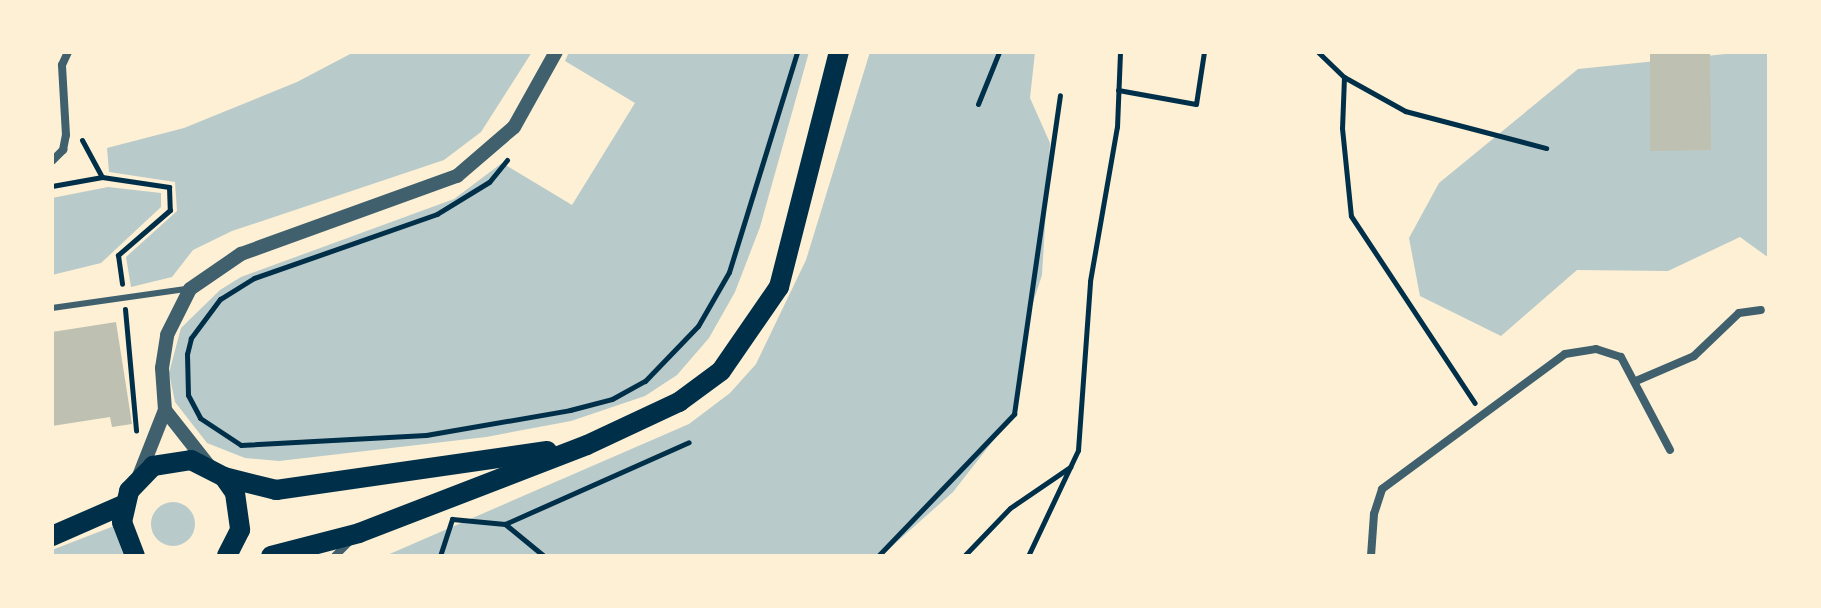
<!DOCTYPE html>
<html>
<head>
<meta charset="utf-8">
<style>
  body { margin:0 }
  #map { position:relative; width:1821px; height:608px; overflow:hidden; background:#fdf0d5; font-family:Commissioner,sans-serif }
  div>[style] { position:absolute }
  .green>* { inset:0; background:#b9caca }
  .round { border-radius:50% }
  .building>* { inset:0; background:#bec0b2 }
  .path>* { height:5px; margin:-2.5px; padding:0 2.5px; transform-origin:2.5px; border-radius:2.5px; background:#003049 }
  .service>* { height:6px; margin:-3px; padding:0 3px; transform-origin:3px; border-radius:3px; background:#3f606c }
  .minor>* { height:8px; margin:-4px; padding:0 4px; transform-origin:4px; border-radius:4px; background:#3f606c }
  .tertiary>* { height:14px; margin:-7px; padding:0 7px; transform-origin:7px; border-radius:7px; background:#3f606c }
  .primary>* { height:20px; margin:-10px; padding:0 10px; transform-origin:10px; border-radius:10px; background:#003049 }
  span { translate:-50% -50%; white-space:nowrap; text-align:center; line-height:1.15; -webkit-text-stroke:8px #fdf0d5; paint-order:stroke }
  .frame { position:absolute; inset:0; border:54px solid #fdf0d5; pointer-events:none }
</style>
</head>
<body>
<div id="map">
  <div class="green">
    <div style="clip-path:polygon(354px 52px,532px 52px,481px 132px,444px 160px,232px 231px,193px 250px,172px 277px,131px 287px,126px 257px,177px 211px,175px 182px,109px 172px,107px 148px,184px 128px,297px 82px)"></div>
    <div style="clip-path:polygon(569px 52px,809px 52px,760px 227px,735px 292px,709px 338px,677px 375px,645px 396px,571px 421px,486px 437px,279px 461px,245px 458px,207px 443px,175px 402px,169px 373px,181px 328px,220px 290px,241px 277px,454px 199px,502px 163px,572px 205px,635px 103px,565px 61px)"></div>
    <div style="clip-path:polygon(870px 52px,1035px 52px,1030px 98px,1050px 143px,1042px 275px,1027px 321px,1014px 414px,953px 492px,881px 556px,385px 556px,689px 424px,730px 393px,756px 364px,806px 260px)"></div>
    <div style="clip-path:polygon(1745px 52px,1769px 52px,1769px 258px,1740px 237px,1668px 271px,1577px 270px,1501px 336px,1420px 296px,1409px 238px,1439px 183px,1578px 69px)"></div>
    <div style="clip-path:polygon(108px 187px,161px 193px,161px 207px,101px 263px,52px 275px,52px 198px)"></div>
    <div class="round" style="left:151px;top:502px;width:44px;height:44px"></div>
    <div style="clip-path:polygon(114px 526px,123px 554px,52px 556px,52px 550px)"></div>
  </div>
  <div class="building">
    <div style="clip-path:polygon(1650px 52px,1710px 52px,1711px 150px,1650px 151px)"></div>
    <div style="clip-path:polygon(116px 322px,132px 424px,112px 427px,110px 417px,52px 426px,52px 332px)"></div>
  </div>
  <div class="path">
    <div style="left:1318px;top:52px;width:36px;rotate:44deg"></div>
    <div style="left:1344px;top:77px;width:70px;rotate:29.1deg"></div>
    <div style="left:1405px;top:111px;width:146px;rotate:14.7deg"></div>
    <div style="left:1344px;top:77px;width:51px;rotate:92.2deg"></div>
    <div style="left:1342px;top:128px;width:88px;rotate:84.2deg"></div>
    <div style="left:1351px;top:216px;width:224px;rotate:56.5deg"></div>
    <div style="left:1118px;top:90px;width:79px;rotate:10.2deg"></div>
    <div style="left:1196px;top:104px;width:53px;rotate:-81.3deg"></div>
    <div style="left:978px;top:104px;width:56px;rotate:-68deg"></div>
    <div style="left:82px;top:140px;width:42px;rotate:61.6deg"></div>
    <div style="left:507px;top:160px;width:28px;rotate:129deg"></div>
    <div style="left:489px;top:182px;width:61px;rotate:148.4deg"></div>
    <div style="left:437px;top:214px;width:194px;rotate:160.7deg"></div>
    <div style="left:254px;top:278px;width:40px;rotate:148deg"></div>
    <div style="left:220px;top:299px;width:49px;rotate:126.6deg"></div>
    <div style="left:191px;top:338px;width:16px;rotate:104deg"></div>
    <div style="left:187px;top:354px;width:41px;rotate:88.6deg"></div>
    <div style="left:188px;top:395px;width:26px;rotate:62deg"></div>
    <div style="left:200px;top:418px;width:49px;rotate:33.4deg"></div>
    <div style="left:241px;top:445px;width:185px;rotate:-3.1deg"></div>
    <div style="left:426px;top:435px;width:146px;rotate:-9.8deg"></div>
    <div style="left:570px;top:410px;width:43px;rotate:-14.7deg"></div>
    <div style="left:612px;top:399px;width:38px;rotate:-29deg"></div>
    <div style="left:645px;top:381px;width:76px;rotate:-46.1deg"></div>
    <div style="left:698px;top:326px;width:62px;rotate:-60.1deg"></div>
    <div style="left:729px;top:272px;width:230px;rotate:-72.8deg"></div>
    <div style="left:52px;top:186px;width:51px;rotate:-10.2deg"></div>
    <div style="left:102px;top:177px;width:68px;rotate:8.5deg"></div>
    <div style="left:169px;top:187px;width:23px;rotate:88deg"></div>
    <div style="left:170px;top:210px;width:69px;rotate:139.1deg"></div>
    <div style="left:118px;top:255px;width:29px;rotate:82deg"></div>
    <div style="left:125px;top:309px;width:122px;rotate:84.8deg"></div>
    <div style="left:505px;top:524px;width:201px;rotate:-24deg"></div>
    <div style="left:440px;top:556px;width:39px;rotate:-72deg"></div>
    <div style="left:452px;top:519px;width:53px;rotate:5.4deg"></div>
    <div style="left:505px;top:524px;width:50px;rotate:39.4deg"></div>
    <div style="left:878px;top:556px;width:197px;rotate:-46.2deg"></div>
    <div style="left:1014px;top:414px;width:322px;rotate:-81.8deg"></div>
    <div style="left:964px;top:556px;width:66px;rotate:-46.2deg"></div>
    <div style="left:1010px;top:508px;width:73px;rotate:-34.3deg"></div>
    <div style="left:1028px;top:556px;width:117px;rotate:-64.7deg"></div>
    <div style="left:1078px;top:450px;width:169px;rotate:-85.9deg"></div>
    <div style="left:1090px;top:281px;width:156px;rotate:-80.1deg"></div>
    <div style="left:1117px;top:127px;width:75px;rotate:-87.7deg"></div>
  </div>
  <div class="service">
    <div style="left:52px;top:308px;width:135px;rotate:-8.1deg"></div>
  </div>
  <div class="minor">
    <div style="left:52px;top:161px;width:16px;rotate:-45deg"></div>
    <div style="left:63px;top:150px;width:15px;rotate:-79deg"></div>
    <div style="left:66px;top:135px;width:70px;rotate:-93.3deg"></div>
    <div style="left:62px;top:65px;width:14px;rotate:-65deg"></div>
    <div style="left:1636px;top:381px;width:63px;rotate:-23.3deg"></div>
    <div style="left:1694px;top:356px;width:62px;rotate:-43.7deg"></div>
    <div style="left:1739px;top:313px;width:22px;rotate:-8deg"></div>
    <div style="left:335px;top:556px;width:23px;rotate:-45deg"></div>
    <div style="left:1371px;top:556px;width:42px;rotate:-85.9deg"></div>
    <div style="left:1374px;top:514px;width:26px;rotate:-72deg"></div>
    <div style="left:1382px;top:489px;width:227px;rotate:-36.4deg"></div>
    <div style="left:1565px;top:354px;width:31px;rotate:-9deg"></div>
    <div style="left:1596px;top:349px;width:26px;rotate:18deg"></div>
    <div style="left:1621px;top:357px;width:105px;rotate:62.2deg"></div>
  </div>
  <div class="tertiary">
    <div style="left:165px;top:410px;width:71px;rotate:51.8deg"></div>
    <div style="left:139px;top:476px;width:71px;rotate:-68.5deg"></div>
    <div style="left:165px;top:410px;width:42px;rotate:-94.1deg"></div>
    <div style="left:162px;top:368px;width:33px;rotate:-81deg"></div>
    <div style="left:167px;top:335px;width:51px;rotate:-63.4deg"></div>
    <div style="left:190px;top:289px;width:62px;rotate:-34.5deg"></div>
    <div style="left:241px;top:254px;width:230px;rotate:-19.9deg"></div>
    <div style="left:457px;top:176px;width:75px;rotate:-40.7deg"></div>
    <div style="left:514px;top:127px;width:86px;rotate:-60.8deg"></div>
  </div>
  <div class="primary">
    <div style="left:224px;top:477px;width:54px;rotate:14deg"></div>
    <div style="left:276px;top:490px;width:274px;rotate:-8.2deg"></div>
    <div style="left:52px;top:536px;width:77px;rotate:-23.6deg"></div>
    <div style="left:135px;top:556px;width:36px;rotate:-111deg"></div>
    <div style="left:122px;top:522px;width:32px;rotate:-77deg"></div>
    <div style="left:129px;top:491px;width:35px;rotate:-46deg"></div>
    <div style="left:153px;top:466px;width:38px;rotate:-9deg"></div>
    <div style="left:191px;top:460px;width:37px;rotate:27deg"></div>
    <div style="left:224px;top:477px;width:19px;rotate:55deg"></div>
    <div style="left:235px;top:493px;width:37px;rotate:82deg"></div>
    <div style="left:240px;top:530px;width:29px;rotate:117deg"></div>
    <div style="left:271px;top:556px;width:91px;rotate:-14.6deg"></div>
    <div style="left:359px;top:533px;width:244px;rotate:-21.1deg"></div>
    <div style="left:587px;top:445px;width:102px;rotate:-25.1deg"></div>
    <div style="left:679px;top:402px;width:52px;rotate:-36.4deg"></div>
    <div style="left:721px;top:371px;width:102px;rotate:-55.4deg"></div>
    <div style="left:779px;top:287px;width:243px;rotate:-75.7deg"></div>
  </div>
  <div class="frame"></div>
</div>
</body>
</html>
